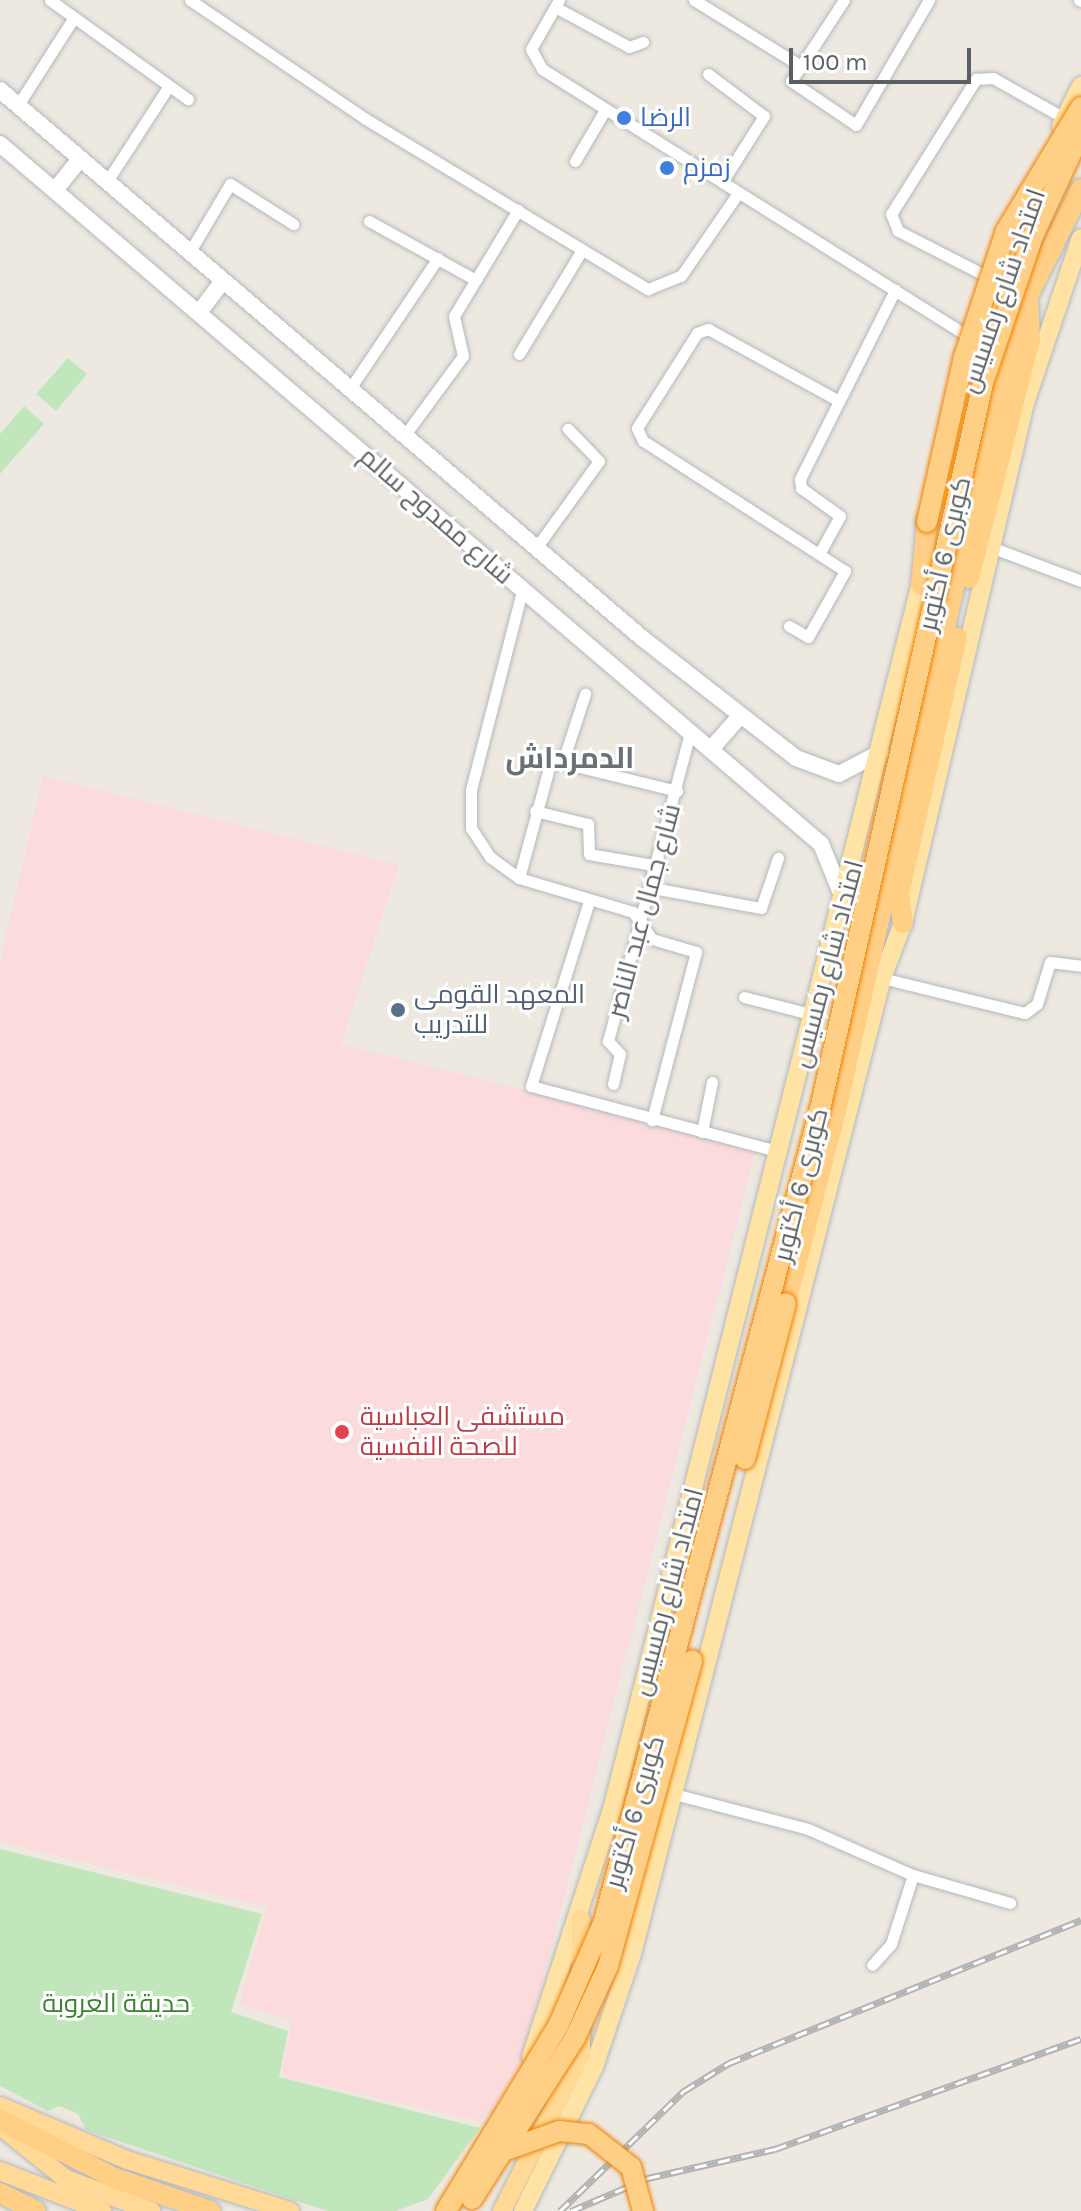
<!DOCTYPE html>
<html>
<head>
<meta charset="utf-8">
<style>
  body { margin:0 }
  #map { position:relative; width:1081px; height:2211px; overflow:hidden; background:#ede9e1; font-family:Karla,Cairo,sans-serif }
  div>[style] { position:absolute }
  .medical>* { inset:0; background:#fcdbdd }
  .green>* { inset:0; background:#c2e6bc }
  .roads { filter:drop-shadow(0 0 2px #b4b8bc) drop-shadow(0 0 2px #b4b8bc) }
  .minor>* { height:11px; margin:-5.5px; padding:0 5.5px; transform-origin:5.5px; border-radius:5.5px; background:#fff }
  .secondary>* { height:16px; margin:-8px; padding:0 8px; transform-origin:8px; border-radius:8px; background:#fff }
  .primary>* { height:18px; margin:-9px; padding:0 9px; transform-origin:9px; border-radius:9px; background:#ffe3a4 }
  .trunk>* { height:18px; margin:-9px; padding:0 9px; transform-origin:9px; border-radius:9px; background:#ffd995 }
  .motorway>* { height:20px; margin:-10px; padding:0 10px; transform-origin:10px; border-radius:10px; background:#ffcf86 }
  .rail>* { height:7px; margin-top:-3.5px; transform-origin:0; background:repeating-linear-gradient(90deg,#fff 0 12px,#b2b3b3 0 24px); box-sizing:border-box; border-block:2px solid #b2b3b3 }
  .bridges { filter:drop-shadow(0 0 2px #ee8100) drop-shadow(0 0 2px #ee8100) }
  .motorway-bridge>* { height:20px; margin:-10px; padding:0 10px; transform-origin:10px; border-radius:10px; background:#ffcf86 }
  .dots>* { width:22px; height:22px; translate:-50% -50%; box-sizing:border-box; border:4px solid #fff; border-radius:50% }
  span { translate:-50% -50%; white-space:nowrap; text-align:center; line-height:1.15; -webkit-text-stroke:6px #fff; paint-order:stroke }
  .shop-label { font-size:26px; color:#366cbe }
  .left { translate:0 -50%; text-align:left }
  .street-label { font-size:26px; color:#595f62 }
  .service-label { font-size:26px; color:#4e5e75 }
  .health-label { font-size:26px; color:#be3a42 }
  .park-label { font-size:26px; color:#398230 }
  .quarter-label { font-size:30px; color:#6a7174; font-weight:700 }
  .scale { position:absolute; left:789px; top:48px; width:182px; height:36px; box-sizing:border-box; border:4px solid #595f62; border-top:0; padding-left:10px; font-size:24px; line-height:28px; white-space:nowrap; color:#595f62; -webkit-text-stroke:6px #fff; paint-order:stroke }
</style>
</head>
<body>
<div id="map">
  <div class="medical">
    <div style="clip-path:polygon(43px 776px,399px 865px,341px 1044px,756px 1148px,521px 2066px,492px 2114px,478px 2121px,281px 2076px,292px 2022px,239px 2004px,267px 1907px,0 1842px,0 962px)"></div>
  </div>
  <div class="green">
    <div style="clip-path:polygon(68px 358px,87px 374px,56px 411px,36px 394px)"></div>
    <div style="clip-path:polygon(24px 406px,44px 424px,0 474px,0 434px)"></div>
    <div style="clip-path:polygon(0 1849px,262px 1914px,231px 2012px,288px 2031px,279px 2077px,480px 2128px,428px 2199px,396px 2211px,327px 2211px,86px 2130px,78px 2114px,59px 2106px,48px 2111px,0 2086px)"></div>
  </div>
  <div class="roads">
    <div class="minor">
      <div style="left:50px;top:0;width:170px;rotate:35.7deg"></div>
      <div style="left:190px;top:0;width:210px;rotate:34.1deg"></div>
      <div style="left:364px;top:118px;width:332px;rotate:31.1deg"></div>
      <div style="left:648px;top:289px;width:35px;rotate:-22deg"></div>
      <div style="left:681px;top:276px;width:101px;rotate:-55.5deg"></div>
      <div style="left:559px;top:0;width:56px;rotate:119.7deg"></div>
      <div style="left:531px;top:49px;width:23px;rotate:61deg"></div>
      <div style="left:542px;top:69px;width:510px;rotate:32.1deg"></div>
      <div style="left:694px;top:0;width:126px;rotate:31.7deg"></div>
      <div style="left:844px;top:0;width:97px;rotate:123.2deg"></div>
      <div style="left:791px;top:81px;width:78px;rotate:34.1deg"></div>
      <div style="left:856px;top:125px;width:145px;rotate:-59.7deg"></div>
      <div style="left:1079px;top:0;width:2px;rotate:27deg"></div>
      <div style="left:555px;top:7px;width:84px;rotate:28.4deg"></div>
      <div style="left:629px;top:47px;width:15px;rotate:-20deg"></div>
      <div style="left:708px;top:74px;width:70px;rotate:36.9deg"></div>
      <div style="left:764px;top:116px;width:78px;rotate:122.5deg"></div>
      <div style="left:18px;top:105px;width:102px;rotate:-57.4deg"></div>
      <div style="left:575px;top:161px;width:59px;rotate:-59.5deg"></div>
      <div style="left:106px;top:183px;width:114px;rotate:-57.1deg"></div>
      <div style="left:369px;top:221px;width:122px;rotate:28.9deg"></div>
      <div style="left:189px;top:253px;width:80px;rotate:-59.3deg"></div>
      <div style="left:230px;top:184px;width:75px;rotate:32.4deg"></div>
      <div style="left:992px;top:279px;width:106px;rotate:-152.9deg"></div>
      <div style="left:898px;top:231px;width:18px;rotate:-112deg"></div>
      <div style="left:891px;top:214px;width:160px;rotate:-57.8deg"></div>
      <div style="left:976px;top:79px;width:17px;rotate:-3deg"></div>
      <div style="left:993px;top:78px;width:81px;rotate:29.4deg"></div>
      <div style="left:519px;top:354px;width:122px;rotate:-58.8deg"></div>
      <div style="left:349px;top:390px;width:159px;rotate:-56deg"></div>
      <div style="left:404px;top:436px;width:99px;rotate:-53.6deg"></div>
      <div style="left:463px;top:356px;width:41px;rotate:-102.7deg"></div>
      <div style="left:454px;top:316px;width:124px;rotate:-58.9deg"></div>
      <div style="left:988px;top:546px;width:99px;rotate:20.6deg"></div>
      <div style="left:536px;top:548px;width:107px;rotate:-54.1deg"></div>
      <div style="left:599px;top:461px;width:45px;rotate:-134.1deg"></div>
      <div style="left:819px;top:554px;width:43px;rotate:-61.1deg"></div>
      <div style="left:840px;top:516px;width:48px;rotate:-144.3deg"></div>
      <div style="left:801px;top:488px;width:9px;rotate:-96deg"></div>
      <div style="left:800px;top:479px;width:212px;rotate:-63.3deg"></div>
      <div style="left:522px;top:591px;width:205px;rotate:104.4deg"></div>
      <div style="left:471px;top:790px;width:38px;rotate:90deg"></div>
      <div style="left:471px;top:828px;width:35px;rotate:57deg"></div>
      <div style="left:490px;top:857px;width:36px;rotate:36deg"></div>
      <div style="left:519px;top:878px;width:119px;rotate:16.6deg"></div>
      <div style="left:633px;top:912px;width:33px;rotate:55deg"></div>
      <div style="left:652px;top:939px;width:46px;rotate:16.5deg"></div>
      <div style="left:696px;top:952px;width:174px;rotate:104.7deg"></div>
      <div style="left:789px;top:626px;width:22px;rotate:30deg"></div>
      <div style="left:808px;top:637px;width:76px;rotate:-60.7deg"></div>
      <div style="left:845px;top:571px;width:240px;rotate:-147.2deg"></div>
      <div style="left:643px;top:441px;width:14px;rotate:-115deg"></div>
      <div style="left:637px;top:428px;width:112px;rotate:-57.7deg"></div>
      <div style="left:697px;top:333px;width:12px;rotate:-20deg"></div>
      <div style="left:708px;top:329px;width:149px;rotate:28.8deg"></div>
      <div style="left:563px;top:761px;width:71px;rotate:-71.8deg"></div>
      <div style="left:535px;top:811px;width:55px;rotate:13.8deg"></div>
      <div style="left:588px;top:824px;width:30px;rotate:88deg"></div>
      <div style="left:589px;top:854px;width:71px;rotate:9.7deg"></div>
      <div style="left:519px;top:878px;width:122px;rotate:-74.8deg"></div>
      <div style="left:551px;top:760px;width:130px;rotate:13.8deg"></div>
      <div style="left:653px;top:888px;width:110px;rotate:10.5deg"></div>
      <div style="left:761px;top:908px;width:53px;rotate:-71.2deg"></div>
      <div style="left:589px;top:901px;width:194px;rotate:107.4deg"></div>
      <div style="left:531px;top:1086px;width:258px;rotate:14.8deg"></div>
      <div style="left:882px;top:978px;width:147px;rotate:13.8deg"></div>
      <div style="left:1025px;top:1013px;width:15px;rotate:-37deg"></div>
      <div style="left:1037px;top:1004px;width:44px;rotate:-72.8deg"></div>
      <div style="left:1050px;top:962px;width:31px;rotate:7deg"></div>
      <div style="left:744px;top:997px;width:72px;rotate:14.4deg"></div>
      <div style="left:613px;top:1084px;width:31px;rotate:-77deg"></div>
      <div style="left:620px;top:1054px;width:18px;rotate:-133deg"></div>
      <div style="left:608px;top:1041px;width:320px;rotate:-75.1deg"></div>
      <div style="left:702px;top:1132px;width:51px;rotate:-78.7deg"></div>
      <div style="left:674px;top:1794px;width:138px;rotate:14.6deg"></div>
      <div style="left:808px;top:1829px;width:115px;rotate:23.7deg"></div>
      <div style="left:913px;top:1875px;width:72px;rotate:107.7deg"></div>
      <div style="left:891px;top:1944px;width:28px;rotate:132deg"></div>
      <div style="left:913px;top:1875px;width:101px;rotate:16.1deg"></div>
    </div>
    <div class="secondary">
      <div style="left:0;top:90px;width:844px;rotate:40.48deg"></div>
      <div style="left:642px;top:638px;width:195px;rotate:37.9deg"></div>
      <div style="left:796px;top:758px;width:46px;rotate:20.4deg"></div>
      <div style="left:839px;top:774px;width:47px;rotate:-27.6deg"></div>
      <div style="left:0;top:144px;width:1079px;rotate:40.45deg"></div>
      <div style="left:821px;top:844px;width:58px;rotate:67.8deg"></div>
      <div style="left:55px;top:190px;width:38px;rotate:-51deg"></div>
      <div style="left:201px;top:310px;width:36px;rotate:-53deg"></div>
      <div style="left:711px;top:749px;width:45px;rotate:-48.6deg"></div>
    </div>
    <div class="primary">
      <div style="left:1061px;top:126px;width:45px;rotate:-63.4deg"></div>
      <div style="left:943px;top:495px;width:155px;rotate:-76.2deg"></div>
      <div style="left:980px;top:344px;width:154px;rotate:-69.9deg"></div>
      <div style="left:531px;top:2057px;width:264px;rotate:-71.9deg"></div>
      <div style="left:613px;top:1806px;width:1274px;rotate:-75.87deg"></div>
      <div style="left:523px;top:2211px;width:161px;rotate:-63.8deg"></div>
      <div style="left:594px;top:2067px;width:119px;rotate:-71.4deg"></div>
      <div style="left:632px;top:1954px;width:1008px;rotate:-75.63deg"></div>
      <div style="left:882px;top:978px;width:59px;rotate:-69.1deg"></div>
      <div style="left:903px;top:923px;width:534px;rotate:-76.8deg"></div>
      <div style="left:1025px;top:403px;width:174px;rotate:-71.3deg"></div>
    </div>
    <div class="trunk">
      <div style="left:0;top:2106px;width:138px;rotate:23deg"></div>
      <div style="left:127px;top:2160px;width:171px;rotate:17.4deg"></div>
      <div style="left:0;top:2126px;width:85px;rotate:38.8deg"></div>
      <div style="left:66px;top:2179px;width:91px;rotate:20.6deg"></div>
      <div style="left:0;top:2171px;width:110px;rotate:21.4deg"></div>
      <div style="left:502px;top:2211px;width:177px;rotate:-63.4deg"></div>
      <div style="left:581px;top:2053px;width:134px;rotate:-90deg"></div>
    </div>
    <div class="motorway">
      <div style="left:969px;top:578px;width:248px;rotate:-75.7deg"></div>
      <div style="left:1030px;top:338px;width:36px;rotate:-93deg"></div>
      <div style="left:921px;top:585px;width:63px;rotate:-84.6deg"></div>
      <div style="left:903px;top:923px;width:29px;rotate:-98deg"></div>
      <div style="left:899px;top:894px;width:263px;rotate:-77.3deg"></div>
      <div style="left:786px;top:1303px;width:198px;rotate:-75.4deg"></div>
      <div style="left:836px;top:1111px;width:746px;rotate:-77.3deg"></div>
      <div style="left:1000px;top:383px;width:89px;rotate:-72.4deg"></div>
      <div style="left:1027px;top:298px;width:122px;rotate:-63.6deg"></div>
      <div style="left:0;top:2120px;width:129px;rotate:26.8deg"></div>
      <div style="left:115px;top:2178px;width:101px;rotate:19.2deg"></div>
      <div style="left:0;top:2193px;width:40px;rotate:26.6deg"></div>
    </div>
  </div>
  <div class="rail">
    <div style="left:560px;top:2211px;width:173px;rotate:-44.1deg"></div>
    <div style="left:684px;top:2091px;width:53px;rotate:-31.9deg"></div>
    <div style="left:729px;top:2063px;width:380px;rotate:-22.1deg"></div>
    <div style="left:571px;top:2211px;width:84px;rotate:-23.2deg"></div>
    <div style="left:648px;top:2178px;width:130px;rotate:-12.9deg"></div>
    <div style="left:775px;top:2149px;width:325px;rotate:-19.8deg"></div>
  </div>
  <div class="bridges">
    <div class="motorway-bridge">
      <div style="left:927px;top:522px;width:169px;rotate:-77.4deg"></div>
      <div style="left:964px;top:357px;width:133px;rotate:-71.6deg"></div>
      <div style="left:1006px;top:231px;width:145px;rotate:-58.8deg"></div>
      <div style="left:745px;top:1459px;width:161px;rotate:-75.3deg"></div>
      <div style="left:509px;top:2149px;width:53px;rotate:-19.8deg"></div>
      <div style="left:559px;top:2131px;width:30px;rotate:6deg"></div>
      <div style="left:589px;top:2134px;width:53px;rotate:38.2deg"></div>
      <div style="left:631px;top:2167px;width:46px;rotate:74.7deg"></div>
      <div style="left:472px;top:2199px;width:191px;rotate:-57.4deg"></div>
      <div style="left:575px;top:2038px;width:79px;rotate:-65.4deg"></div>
      <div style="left:608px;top:1966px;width:317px;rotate:-74.6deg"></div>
      <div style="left:446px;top:2211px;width:216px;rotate:-58.8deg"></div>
      <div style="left:558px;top:2026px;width:115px;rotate:-66.3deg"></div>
      <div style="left:604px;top:1921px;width:844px;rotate:-75.11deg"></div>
      <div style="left:821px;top:1105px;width:740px;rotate:-77.35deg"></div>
      <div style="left:983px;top:383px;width:155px;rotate:-71.2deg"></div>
      <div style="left:1033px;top:236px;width:115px;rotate:-65.2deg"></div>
    </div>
  </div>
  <div class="dots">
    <div style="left:624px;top:118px;background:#3f7fe0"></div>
    <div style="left:667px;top:168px;background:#3f7fe0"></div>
    <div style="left:398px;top:1010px;background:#5c6f8a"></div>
    <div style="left:342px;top:1432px;background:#e0444e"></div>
  </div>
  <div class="shop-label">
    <span class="left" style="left:640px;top:118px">الرضا</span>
    <span class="left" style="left:683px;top:168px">زمزم</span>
  </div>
  <div class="street-label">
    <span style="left:1003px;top:291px;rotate:-71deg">امتداد شارع رمسيس</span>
    <span style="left:436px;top:516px;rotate:41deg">شارع ممدوح سالم</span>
    <span style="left:945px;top:554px;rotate:-77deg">كوبرى 6 أكتوبر</span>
    <span style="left:644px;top:911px;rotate:-75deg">شارع جمال عبد الناصر</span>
    <span style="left:828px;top:964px;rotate:-75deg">امتداد شارع رمسيس</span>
    <span style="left:801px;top:1185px;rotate:-76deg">كوبرى 6 أكتوبر</span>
    <span style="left:668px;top:1592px;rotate:-75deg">امتداد شارع رمسيس</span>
    <span style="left:635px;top:1812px;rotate:-74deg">كوبرى 6 أكتوبر</span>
  </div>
  <div class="service-label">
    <span class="left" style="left:414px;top:1010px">المعهد القومى<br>للتدريب</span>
  </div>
  <div class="health-label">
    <span class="left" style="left:360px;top:1432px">مستشفى العباسية<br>للصحة النفسية</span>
  </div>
  <div class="park-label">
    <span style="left:116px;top:2004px">حديقة العروبة</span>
  </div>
  <div class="quarter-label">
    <span style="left:570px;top:758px">الدمرداش</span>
  </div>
  <div class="scale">100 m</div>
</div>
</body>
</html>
